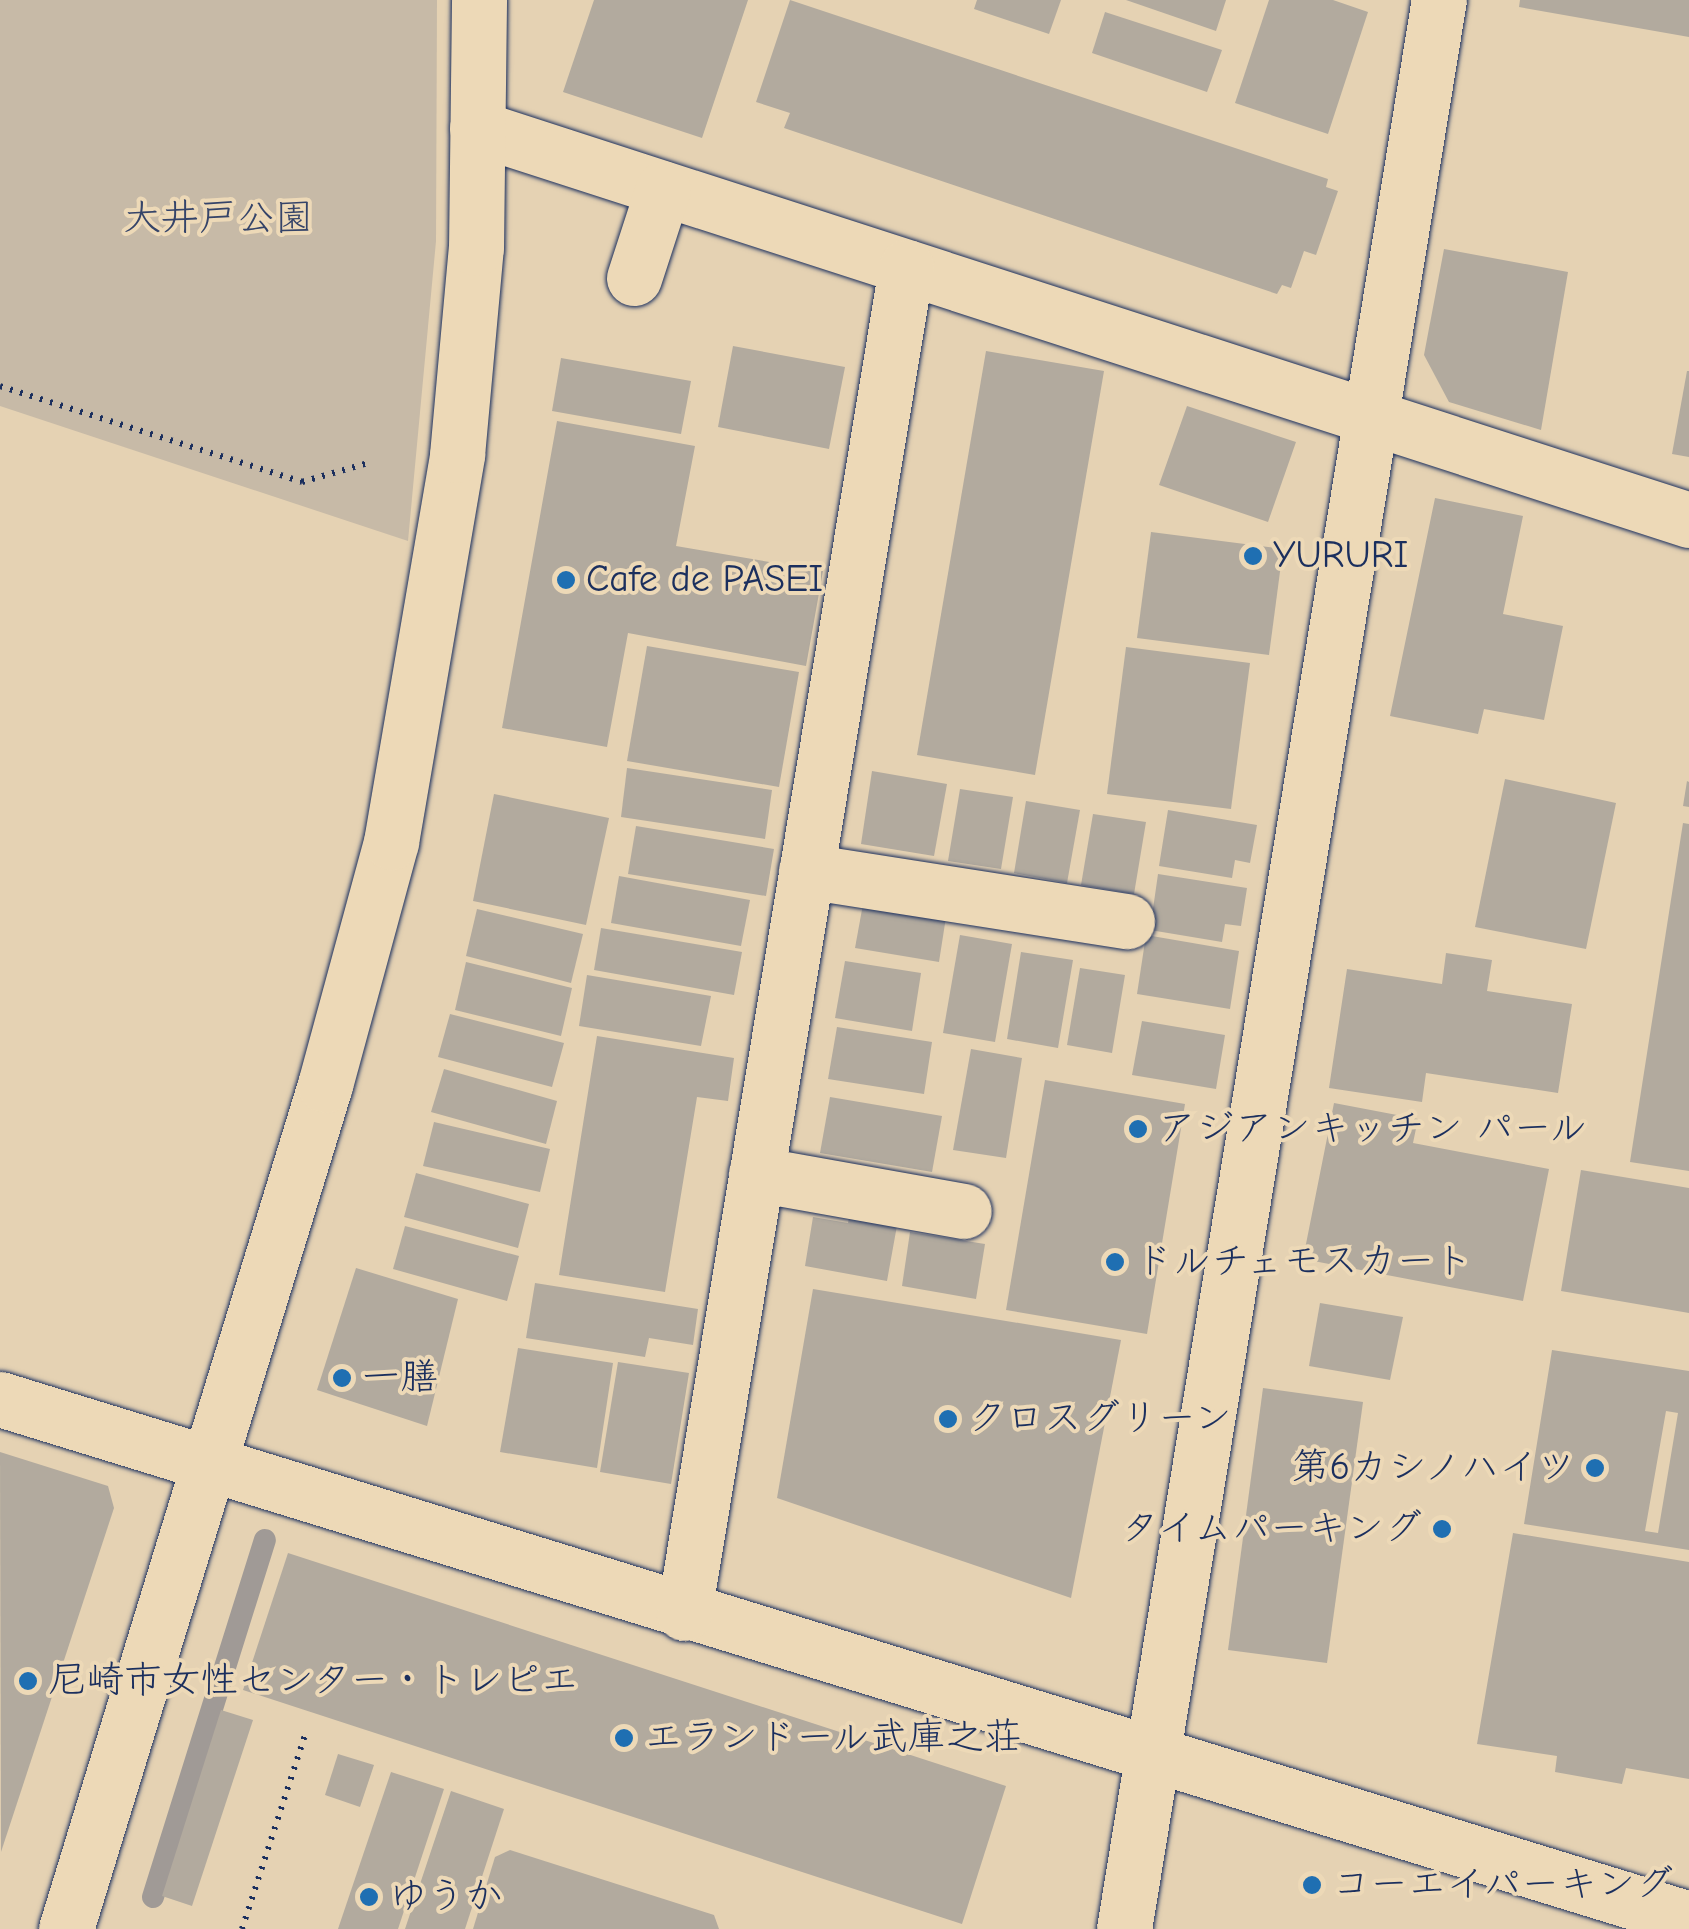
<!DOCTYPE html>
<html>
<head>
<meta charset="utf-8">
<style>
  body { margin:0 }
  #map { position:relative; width:1689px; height:1929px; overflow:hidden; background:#e5d2b3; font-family:"Comic Neue","Klee One",sans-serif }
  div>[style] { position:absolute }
  .green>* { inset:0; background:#c7baa7 }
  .stream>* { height:22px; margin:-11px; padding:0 11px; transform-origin:11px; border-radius:11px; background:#a09a96 }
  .building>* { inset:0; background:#b2aa9e }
  .path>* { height:6px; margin-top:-3px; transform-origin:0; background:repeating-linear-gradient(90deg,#1b2f5e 0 2.5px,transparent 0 10.5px) }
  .roads { filter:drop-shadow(0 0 2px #1b2f5e) drop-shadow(0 0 2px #1b2f5e) }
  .minor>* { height:55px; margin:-27.5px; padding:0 27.5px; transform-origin:27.5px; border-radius:27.5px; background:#edd9b7 }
  .dots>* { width:28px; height:28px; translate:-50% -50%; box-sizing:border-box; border:5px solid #edd9b7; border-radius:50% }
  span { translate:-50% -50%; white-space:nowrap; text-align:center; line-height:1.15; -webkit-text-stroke:8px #edd9b7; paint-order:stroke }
  .park-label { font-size:38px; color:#354469 }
  .poi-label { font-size:38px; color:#1b2f5e }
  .left { translate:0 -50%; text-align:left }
  .right { translate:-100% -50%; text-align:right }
</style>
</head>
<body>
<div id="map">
  <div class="green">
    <div style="clip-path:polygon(0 0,437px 0,436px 241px,408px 541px,0 406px)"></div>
  </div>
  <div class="stream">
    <div style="left:153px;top:1897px;width:374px;rotate:-72.6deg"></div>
  </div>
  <div class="building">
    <div style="clip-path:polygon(594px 0,748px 0,702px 138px,563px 92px)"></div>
    <div style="clip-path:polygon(790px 0,1328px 179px,1326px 187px,1338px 191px,1316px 255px,1304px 251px,1291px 288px,1282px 285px,1277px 294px,784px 128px,790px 113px,756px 102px)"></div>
    <div style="clip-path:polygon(977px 0,1061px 0,1049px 34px,974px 9px)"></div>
    <div style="clip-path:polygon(1126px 0,1226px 0,1216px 31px)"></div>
    <div style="clip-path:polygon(1269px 0,1333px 0,1368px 12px,1328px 134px,1235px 103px)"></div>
    <div style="clip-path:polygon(1520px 0,1689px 0,1689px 37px,1519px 7px)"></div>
    <div style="clip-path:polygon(1105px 12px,1222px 50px,1207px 92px,1092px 53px)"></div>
    <div style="clip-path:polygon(1444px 249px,1568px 272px,1541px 430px,1449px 402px,1424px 355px)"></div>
    <div style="clip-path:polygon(733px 346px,845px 367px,829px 449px,718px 427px)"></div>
    <div style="clip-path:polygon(986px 351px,1104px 371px,1035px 775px,917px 755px)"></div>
    <div style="clip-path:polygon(561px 358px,691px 381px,681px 434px,552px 411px)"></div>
    <div style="clip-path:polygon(1687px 371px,1689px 371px,1689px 457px,1672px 454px)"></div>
    <div style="clip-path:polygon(1187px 406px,1296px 442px,1268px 522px,1159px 485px)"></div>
    <div style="clip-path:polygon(557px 421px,695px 446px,676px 546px,823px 571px,806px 666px,628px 633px,607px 747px,502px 728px)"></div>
    <div style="clip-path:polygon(1435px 498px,1523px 516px,1503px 614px,1563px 626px,1544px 720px,1484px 709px,1478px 734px,1390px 716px)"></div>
    <div style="clip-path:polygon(1151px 532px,1283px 549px,1269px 655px,1137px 638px)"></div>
    <div style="clip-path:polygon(647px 646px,799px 672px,779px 787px,627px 761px)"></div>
    <div style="clip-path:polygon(1126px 647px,1250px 663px,1231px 809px,1107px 794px)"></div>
    <div style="clip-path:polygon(627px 768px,772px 790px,765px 839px,621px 817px)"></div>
    <div style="clip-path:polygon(872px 771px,947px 784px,934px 856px,861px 844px)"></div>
    <div style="clip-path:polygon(1505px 779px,1616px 803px,1586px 949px,1475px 927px)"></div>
    <div style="clip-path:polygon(1687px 781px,1689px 782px,1689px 807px,1683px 806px)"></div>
    <div style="clip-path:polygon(960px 789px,1013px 797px,1001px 869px,948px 861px)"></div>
    <div style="clip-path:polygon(494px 794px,609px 818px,586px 925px,473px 901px)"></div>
    <div style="clip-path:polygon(1026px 801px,1080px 810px,1067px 883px,1014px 873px)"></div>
    <div style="clip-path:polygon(1168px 810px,1257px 825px,1250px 863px,1235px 860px,1232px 878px,1159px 866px)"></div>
    <div style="clip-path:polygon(1093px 814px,1146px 822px,1134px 894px,1081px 885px)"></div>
    <div style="clip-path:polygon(1683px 823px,1689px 824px,1689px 1171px,1630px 1162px)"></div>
    <div style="clip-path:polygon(636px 826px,774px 849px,766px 896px,628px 874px)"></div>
    <div style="clip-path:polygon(1158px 874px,1247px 888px,1241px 926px,1225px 924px,1222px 942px,1150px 930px)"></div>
    <div style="clip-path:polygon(619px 876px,750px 900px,741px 946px,611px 923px)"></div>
    <div style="clip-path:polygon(863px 904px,946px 917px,939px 962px,855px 948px)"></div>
    <div style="clip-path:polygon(477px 909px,583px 934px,571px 983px,466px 956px)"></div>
    <div style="clip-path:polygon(601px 928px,742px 952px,734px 995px,594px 970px)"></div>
    <div style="clip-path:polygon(960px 935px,1012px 944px,995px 1042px,943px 1033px)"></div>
    <div style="clip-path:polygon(1146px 935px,1239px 951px,1230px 1009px,1137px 994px)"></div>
    <div style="clip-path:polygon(1021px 952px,1073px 960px,1058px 1048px,1007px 1039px)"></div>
    <div style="clip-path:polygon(1446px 953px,1492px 960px,1487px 991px,1572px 1004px,1558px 1093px,1426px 1073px,1422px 1102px,1329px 1088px,1347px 969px,1442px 984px)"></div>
    <div style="clip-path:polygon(845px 961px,921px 973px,912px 1031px,835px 1018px)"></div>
    <div style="clip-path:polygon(466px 962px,572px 988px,561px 1036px,455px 1010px)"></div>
    <div style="clip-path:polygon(1080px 968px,1125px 975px,1112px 1053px,1067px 1045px)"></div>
    <div style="clip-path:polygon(587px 975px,711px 996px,701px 1046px,579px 1026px)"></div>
    <div style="clip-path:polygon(450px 1014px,564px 1043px,552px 1087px,438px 1057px)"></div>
    <div style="clip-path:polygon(1142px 1021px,1225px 1035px,1216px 1089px,1132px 1075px)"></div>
    <div style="clip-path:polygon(837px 1027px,932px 1042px,924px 1094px,828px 1079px)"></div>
    <div style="clip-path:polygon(597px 1036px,734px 1058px,728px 1101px,697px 1097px,665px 1292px,559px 1275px)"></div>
    <div style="clip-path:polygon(971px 1049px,1022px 1058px,1006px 1158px,953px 1150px)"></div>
    <div style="clip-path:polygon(444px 1069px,557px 1101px,546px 1144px,431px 1112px)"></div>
    <div style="clip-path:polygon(1045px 1080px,1185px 1104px,1147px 1334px,1006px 1310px)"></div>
    <div style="clip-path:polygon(830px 1097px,942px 1116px,932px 1172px,820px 1153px)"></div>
    <div style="clip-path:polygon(1334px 1103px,1418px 1119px,1413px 1143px,1549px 1169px,1523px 1301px,1303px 1259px)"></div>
    <div style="clip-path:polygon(434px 1122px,550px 1149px,540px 1192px,423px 1166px)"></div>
    <div style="clip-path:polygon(1581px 1170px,1689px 1188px,1689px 1313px,1561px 1291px)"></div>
    <div style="clip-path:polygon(416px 1173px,529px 1204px,518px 1248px,404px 1217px)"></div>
    <div style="clip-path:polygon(850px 1212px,898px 1220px,887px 1281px,805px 1266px,813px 1217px,848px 1223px)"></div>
    <div style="clip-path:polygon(405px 1226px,519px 1256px,507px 1301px,393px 1269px)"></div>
    <div style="clip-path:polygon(910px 1232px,985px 1244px,976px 1299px,902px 1286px)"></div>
    <div style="clip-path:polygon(356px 1268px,458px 1299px,427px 1426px,317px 1390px)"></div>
    <div style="clip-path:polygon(535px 1283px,698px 1309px,693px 1345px,649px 1338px,645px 1357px,526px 1338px)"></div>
    <div style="clip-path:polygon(813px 1289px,1121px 1340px,1071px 1598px,777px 1498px)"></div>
    <div style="clip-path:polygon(1320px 1303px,1403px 1317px,1390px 1380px,1309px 1366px)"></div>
    <div style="clip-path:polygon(518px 1348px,613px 1363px,597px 1468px,500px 1452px)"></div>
    <div style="clip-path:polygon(evenodd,1552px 1350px,1689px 1371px,1689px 1550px,1524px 1524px,1552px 1350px,1666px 1411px,1678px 1413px,1658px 1533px,1645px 1531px,1666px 1411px)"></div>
    <div style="clip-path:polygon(618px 1362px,689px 1373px,671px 1484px,600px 1472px)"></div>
    <div style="clip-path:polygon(1263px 1388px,1363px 1402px,1327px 1663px,1228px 1650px)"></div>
    <div style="clip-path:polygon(0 1452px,108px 1486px,114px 1508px,1px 1852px)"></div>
    <div style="clip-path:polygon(1513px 1533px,1689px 1562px,1689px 1779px,1626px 1768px,1622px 1784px,1555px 1772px,1557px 1756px,1477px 1744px)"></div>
    <div style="clip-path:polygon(288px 1553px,1006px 1786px,962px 1924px,243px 1690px)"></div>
    <div style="clip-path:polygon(221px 1710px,253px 1720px,192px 1906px,162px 1896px)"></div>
    <div style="clip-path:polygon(338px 1754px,374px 1765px,360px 1807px,325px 1795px)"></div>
    <div style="clip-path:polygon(391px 1772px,444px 1789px,398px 1929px,338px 1929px)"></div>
    <div style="clip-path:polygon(451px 1791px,504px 1809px,465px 1929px,405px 1929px)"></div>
    <div style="clip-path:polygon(510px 1850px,714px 1915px,719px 1929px,473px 1929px,495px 1857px)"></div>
  </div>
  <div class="path">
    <div style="left:0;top:386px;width:317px;rotate:17.6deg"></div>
    <div style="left:302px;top:482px;width:69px;rotate:-16.1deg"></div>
    <div style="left:242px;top:1929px;width:204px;rotate:-72deg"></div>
  </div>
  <div class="roads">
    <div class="minor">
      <div style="left:477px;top:128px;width:1274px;rotate:17.92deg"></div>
      <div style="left:634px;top:278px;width:94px;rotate:-72deg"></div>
      <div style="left:806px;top:871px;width:325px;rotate:8.9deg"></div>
      <div style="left:756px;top:1174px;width:211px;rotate:10.1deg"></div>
      <div style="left:0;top:1399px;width:1767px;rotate:17.11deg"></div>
      <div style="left:684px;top:1613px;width:1364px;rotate:-80.63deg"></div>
      <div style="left:66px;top:1929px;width:883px;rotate:-72.94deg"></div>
      <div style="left:325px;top:1085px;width:252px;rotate:-74.8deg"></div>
      <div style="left:391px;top:842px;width:393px;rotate:-80.3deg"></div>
      <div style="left:457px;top:455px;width:208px;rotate:-84.8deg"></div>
      <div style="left:476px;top:248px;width:248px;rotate:-89.3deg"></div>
      <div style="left:1124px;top:1929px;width:1955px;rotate:-80.73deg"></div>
    </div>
  </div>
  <div class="dots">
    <div style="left:1253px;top:556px;background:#1f6fb2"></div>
    <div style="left:566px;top:580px;background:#1f6fb2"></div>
    <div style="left:1138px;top:1129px;background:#1f6fb2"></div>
    <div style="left:1115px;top:1262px;background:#1f6fb2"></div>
    <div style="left:342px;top:1378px;background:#1f6fb2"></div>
    <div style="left:948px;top:1419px;background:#1f6fb2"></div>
    <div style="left:1595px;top:1468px;background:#1f6fb2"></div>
    <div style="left:1442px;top:1529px;background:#1f6fb2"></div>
    <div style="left:28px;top:1681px;background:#1f6fb2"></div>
    <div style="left:624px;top:1738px;background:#1f6fb2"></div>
    <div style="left:1312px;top:1885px;background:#1f6fb2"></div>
    <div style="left:369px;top:1897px;background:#1f6fb2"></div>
  </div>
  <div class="park-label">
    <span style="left:218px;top:219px">大井戸公園</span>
  </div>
  <div class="poi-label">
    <span class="left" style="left:1273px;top:556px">YURURI</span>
    <span class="left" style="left:586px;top:580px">Cafe de PASEI</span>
    <span class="left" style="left:1158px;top:1129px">アジアンキッチン パール</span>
    <span class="left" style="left:1135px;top:1262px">ドルチェモスカート</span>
    <span class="left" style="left:362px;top:1378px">一膳</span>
    <span class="left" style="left:968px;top:1419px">クロスグリーン</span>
    <span class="right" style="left:1575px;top:1468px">第6カシノハイツ</span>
    <span class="right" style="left:1422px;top:1529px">タイムパーキング</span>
    <span class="left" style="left:48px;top:1681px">尼崎市女性センター・トレピエ</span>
    <span class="left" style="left:644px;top:1738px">エランドール武庫之荘</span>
    <span class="left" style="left:1332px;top:1885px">コーエイパーキング</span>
    <span class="left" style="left:389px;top:1897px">ゆうか</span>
  </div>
</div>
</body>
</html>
